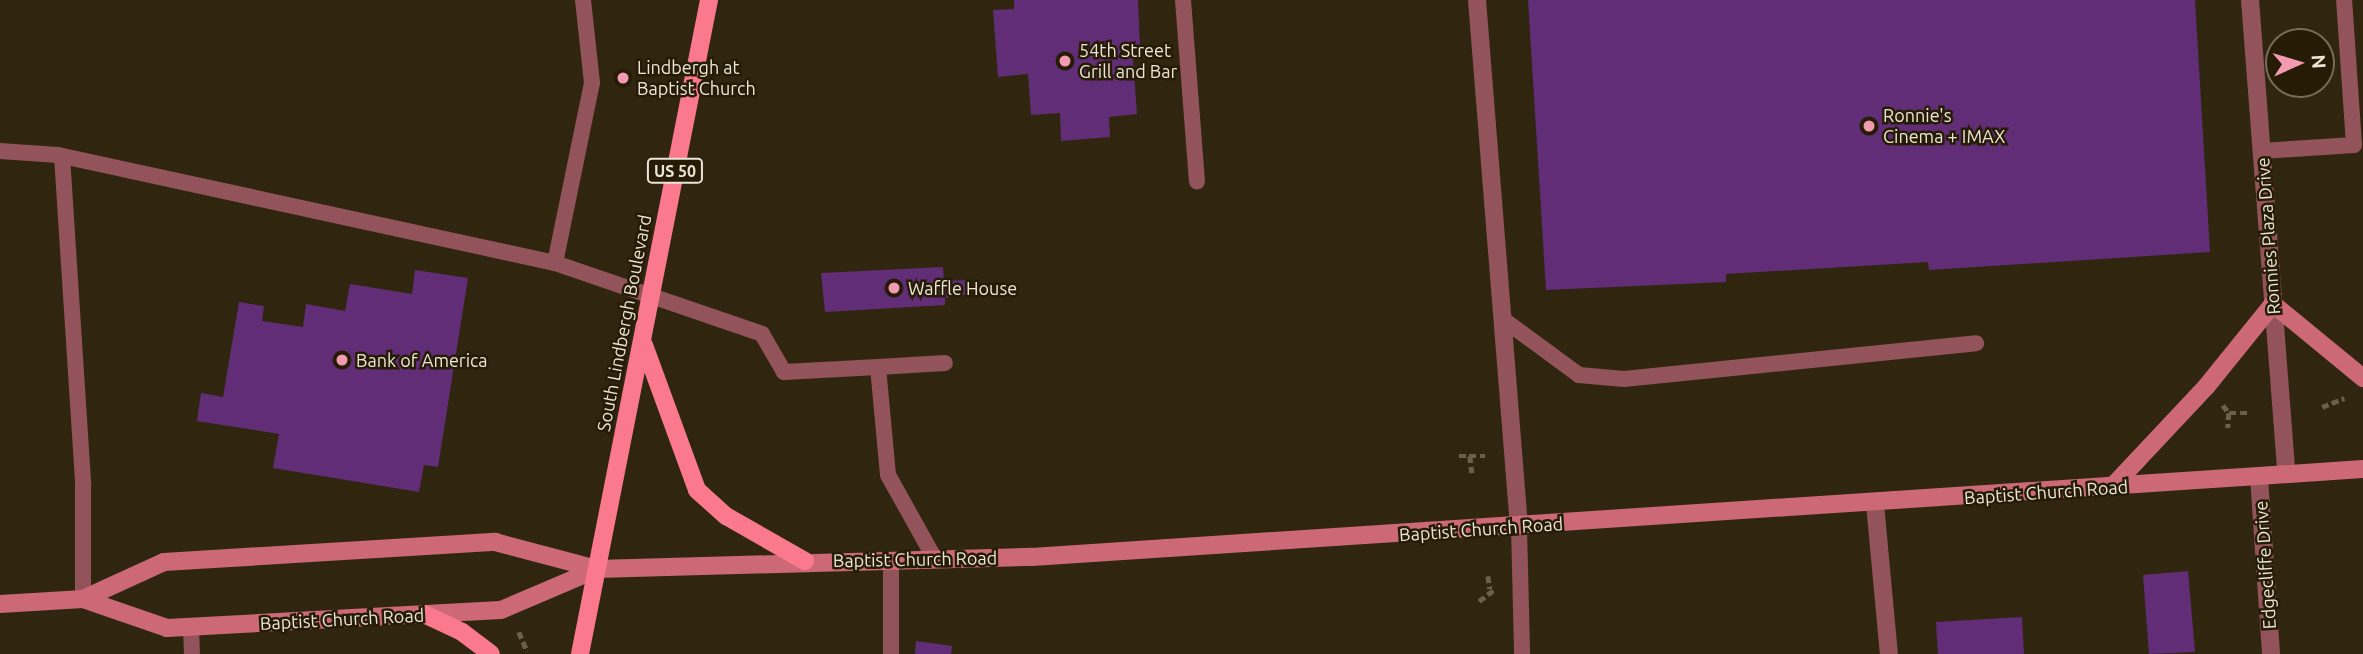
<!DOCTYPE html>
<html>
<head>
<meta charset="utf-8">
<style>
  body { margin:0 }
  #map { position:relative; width:2363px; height:654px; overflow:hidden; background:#30260f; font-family:Ubuntu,sans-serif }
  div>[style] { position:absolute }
  .building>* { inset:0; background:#602d76 }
  .path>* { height:4.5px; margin-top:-2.25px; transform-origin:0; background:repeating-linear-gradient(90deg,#6a614d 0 7px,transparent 0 10.5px) }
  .lane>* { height:16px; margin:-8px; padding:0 8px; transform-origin:8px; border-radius:8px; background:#92535a }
  .street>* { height:18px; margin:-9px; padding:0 9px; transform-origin:9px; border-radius:9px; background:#92535a }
  .secondary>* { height:18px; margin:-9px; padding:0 9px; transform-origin:9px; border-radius:9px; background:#cd6977 }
  .primary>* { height:18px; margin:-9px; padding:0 9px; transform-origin:9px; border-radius:9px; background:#fb798c }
  .dots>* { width:19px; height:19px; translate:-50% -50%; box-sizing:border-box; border:4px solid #261c06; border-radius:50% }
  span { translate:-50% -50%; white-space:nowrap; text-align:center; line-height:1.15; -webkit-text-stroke:5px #261c06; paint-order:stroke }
  .shield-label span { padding:2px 5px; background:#261c06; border:2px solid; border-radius:5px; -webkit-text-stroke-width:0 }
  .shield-label { font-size:16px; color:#ebe5d7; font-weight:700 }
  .poi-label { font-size:18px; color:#ebe5d7 }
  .left { translate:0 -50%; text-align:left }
  .street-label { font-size:18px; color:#ebe5d7 }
  .north { position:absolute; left:2265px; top:28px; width:70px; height:70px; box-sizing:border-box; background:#261c06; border:2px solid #756c5a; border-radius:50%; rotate:86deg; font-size:19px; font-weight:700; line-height:28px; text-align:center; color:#ebe5d7 }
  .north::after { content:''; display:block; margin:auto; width:24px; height:32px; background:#f29ab0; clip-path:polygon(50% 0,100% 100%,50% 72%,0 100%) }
</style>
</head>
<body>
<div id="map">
  <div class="building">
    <div style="clip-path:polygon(1014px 0,1138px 0,1140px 46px,1132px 47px,1137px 114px,1109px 117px,1110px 137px,1061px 141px,1060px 113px,1031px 115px,1028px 74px,998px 77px,993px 10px,1014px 9px)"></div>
    <div style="clip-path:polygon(1528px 0,2195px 0,2210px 252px,1929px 270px,1928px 262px,1726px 274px,1726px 282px,1546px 290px)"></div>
    <div style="clip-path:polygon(943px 267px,944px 281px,965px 280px,965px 295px,945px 298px,945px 305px,825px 312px,821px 273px)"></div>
    <div style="clip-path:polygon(415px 270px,468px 278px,438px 467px,424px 465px,419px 492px,273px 468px,279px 434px,197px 421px,201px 393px,223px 397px,239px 302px,264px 306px,262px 321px,303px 327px,306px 304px,345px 311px,350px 284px,412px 294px)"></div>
    <div style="clip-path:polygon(2188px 571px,2195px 652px,2149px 654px,2143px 575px)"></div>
    <div style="clip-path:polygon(2022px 617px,2024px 654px,1938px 654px,1936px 622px)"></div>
    <div style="clip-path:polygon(916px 641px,952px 646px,951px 654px,915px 654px)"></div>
  </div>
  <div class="path">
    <div style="left:2223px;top:405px;width:10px;rotate:53deg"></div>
    <div style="left:2229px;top:413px;width:15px;rotate:94deg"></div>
    <div style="left:2322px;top:407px;width:24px;rotate:-22deg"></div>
    <div style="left:2229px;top:413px;width:19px"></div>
    <div style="left:1459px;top:456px;width:26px"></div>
    <div style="left:1470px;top:456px;width:17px;rotate:83deg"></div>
    <div style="left:1488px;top:576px;width:13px;rotate:81deg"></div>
    <div style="left:1479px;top:601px;width:20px;rotate:-37deg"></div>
    <div style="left:519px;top:632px;width:21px;rotate:67deg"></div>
  </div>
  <div class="lane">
    <div style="left:1183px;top:0;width:182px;rotate:85.6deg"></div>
    <div style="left:0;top:151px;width:58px;rotate:3.9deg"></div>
    <div style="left:58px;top:155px;width:509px;rotate:12.26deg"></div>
    <div style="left:555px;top:263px;width:219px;rotate:18.9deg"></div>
    <div style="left:762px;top:334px;width:44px;rotate:59.9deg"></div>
    <div style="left:784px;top:372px;width:94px;rotate:-3deg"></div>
    <div style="left:878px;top:367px;width:108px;rotate:84.7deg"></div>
    <div style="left:888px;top:475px;width:96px;rotate:60.8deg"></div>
    <div style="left:2261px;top:151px;width:93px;rotate:-3.7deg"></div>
    <div style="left:2354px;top:145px;width:145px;rotate:-93.9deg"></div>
    <div style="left:62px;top:156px;width:330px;rotate:86.3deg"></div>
    <div style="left:83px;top:485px;width:114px;rotate:90deg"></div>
    <div style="left:555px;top:263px;width:184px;rotate:-78.4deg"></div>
    <div style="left:592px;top:83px;width:83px;rotate:-96.2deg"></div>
    <div style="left:1504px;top:320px;width:93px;rotate:36.3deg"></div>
    <div style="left:1579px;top:375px;width:45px;rotate:5.1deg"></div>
    <div style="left:1624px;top:379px;width:354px;rotate:-5.8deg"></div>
    <div style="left:878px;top:367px;width:67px;rotate:-3.4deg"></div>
    <div style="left:1519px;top:527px;width:127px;rotate:88.6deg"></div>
    <div style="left:191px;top:627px;width:27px;rotate:88deg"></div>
    <div style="left:891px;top:654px;width:94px;rotate:-90deg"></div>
  </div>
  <div class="street">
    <div style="left:1477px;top:0;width:529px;rotate:85.44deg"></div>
    <div style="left:2250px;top:0;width:474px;rotate:85.6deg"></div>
    <div style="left:2259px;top:477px;width:177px;rotate:86.1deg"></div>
    <div style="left:1875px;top:504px;width:151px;rotate:84.7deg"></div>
  </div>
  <div class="secondary">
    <div style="left:2112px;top:487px;width:137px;rotate:-46.8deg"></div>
    <div style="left:2206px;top:387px;width:107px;rotate:-51.1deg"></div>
    <div style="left:2273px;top:304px;width:117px;rotate:39.4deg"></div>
    <div style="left:83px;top:599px;width:89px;rotate:19deg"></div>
    <div style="left:167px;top:628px;width:334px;rotate:-3.1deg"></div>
    <div style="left:501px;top:610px;width:104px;rotate:-23.1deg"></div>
    <div style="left:0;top:604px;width:83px;rotate:-3.4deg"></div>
    <div style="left:83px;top:599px;width:89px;rotate:-24.6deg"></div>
    <div style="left:164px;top:562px;width:332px;rotate:-3.5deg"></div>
    <div style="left:495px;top:542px;width:106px;rotate:14.8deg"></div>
    <div style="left:597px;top:569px;width:435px;rotate:-1.6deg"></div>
    <div style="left:1032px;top:557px;width:1334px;rotate:-3.78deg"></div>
  </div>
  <div class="primary">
    <div style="left:644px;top:345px;width:154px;rotate:69.9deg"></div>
    <div style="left:697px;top:490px;width:39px;rotate:42deg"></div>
    <div style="left:726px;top:516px;width:91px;rotate:29.7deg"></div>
    <div style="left:424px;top:614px;width:42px;rotate:25.3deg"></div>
    <div style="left:462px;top:632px;width:36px;rotate:37deg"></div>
    <div style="left:580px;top:654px;width:667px;rotate:-78.84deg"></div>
  </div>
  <div class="dots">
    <div style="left:1065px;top:61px;background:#f29ab0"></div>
    <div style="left:623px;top:78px;background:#f29ab0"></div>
    <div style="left:1869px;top:126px;background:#f29ab0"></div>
    <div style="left:894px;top:288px;background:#f29ab0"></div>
    <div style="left:342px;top:360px;background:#f29ab0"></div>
  </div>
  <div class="shield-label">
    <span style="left:675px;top:171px">US 50</span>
  </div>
  <div class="poi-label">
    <span class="left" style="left:1079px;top:61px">54th Street<br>Grill and Bar</span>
    <span class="left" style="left:637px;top:78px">Lindbergh at<br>Baptist Church</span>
    <span class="left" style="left:1883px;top:126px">Ronnie's<br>Cinema + IMAX</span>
    <span class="left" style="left:908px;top:288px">Waffle House</span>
    <span class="left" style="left:356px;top:360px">Bank of America</span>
  </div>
  <div class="street-label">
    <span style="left:2268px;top:236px;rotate:-94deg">Ronnies Plaza Drive</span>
    <span style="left:624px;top:323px;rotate:-79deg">South Lindbergh Boulevard</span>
    <span style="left:2046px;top:492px;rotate:-4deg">Baptist Church Road</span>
    <span style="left:1481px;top:529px;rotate:-4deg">Baptist Church Road</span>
    <span style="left:915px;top:559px;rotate:-1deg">Baptist Church Road</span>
    <span style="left:2265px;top:565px;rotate:-94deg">Edgecliffe Drive</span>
    <span style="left:342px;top:619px;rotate:-3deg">Baptist Church Road</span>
  </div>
  <div class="north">N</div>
</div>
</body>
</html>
